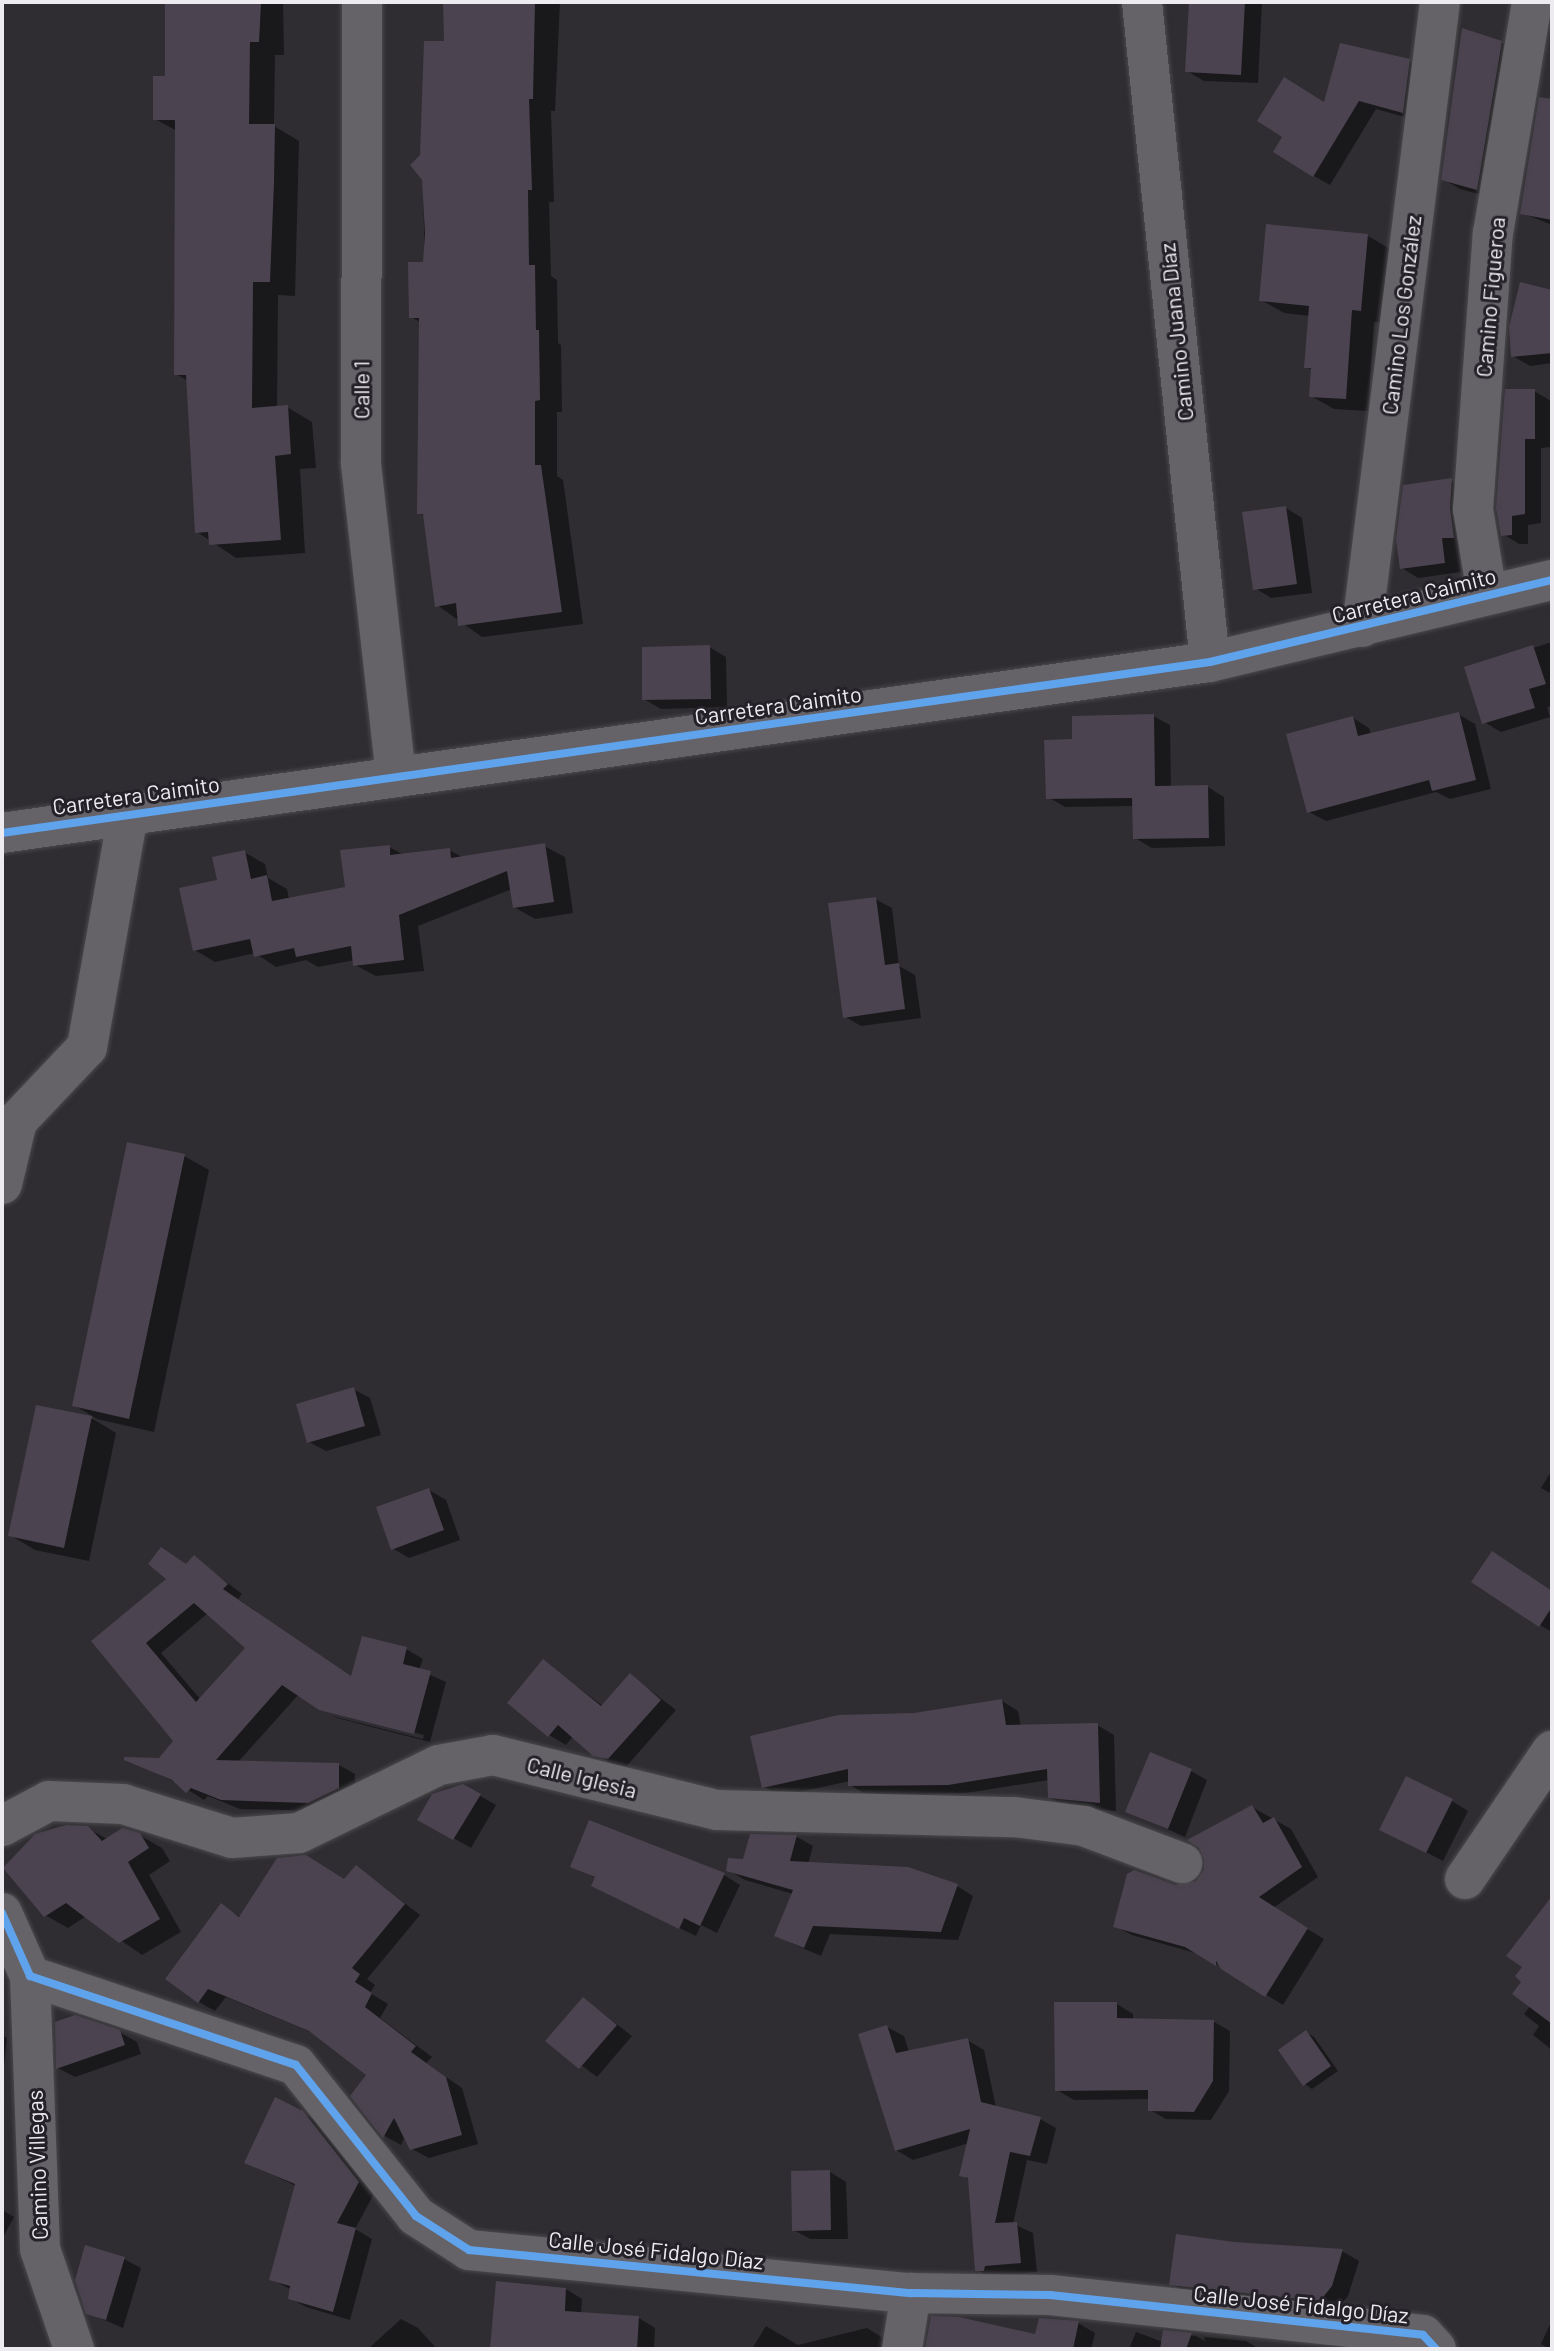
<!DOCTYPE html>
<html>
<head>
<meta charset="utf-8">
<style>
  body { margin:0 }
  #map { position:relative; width:1554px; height:2351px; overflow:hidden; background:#2f2d31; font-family:Barlow,sans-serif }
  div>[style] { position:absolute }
  .shadow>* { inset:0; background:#0007 }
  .building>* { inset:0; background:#4b4350 }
  .roads { filter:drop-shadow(0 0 2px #4b494d) drop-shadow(0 0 2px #4b494d) }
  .minor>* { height:40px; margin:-20px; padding:0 20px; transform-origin:20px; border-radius:20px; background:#656367 }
  .cycleway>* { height:8px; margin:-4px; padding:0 4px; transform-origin:4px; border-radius:4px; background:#60a3ed }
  span { translate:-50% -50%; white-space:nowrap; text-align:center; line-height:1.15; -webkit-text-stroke:6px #252129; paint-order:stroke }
  .street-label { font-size:22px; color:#eeebf0 }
  .frame { position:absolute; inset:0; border:4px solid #eeebf0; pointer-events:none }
</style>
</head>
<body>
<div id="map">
  <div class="shadow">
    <div style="clip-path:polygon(167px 2px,283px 2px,284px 55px,275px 55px,274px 126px,299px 141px,295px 296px,278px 295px,277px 408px,287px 407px,312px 422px,316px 468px,300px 469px,305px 553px,236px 558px,197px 532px,188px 381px,176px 374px,177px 131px,155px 119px,167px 78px)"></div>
    <div style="clip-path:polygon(445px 2px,560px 2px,555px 111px,551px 111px,554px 202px,549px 202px,551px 276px,557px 280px,558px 343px,561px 345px,562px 412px,557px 412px,557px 476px,563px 480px,583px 624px,482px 637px,437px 605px,425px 516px,419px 513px,420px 322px,411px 317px,425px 264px,422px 156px,446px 43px)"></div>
    <div style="clip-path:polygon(1191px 2px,1262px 2px,1258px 83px,1204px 81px,1187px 71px)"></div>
    <div style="clip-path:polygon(1501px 42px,1518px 52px,1493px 198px,1460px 189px,1443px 179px)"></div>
    <div style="clip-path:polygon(1409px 61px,1426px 71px,1419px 121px,1376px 109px,1330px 185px,1314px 176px,1325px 104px)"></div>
    <div style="clip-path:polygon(1552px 101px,1552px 225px,1522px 213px)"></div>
    <div style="clip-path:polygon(1368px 236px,1390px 249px,1383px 323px,1374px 322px,1368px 411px,1334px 409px,1311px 396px,1313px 370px,1306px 367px,1310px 316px,1284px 313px,1261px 300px)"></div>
    <div style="clip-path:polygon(1552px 292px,1552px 363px,1530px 366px,1513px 356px)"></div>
    <div style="clip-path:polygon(1534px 391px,1551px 401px,1551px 447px,1541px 448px,1541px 523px,1528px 525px,1528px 544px,1519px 544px,1503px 534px)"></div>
    <div style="clip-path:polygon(1452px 481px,1468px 490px,1470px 546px,1458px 547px,1461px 572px,1418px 578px,1402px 568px)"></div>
    <div style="clip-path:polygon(1286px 508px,1302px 518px,1312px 593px,1271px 598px,1255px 588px)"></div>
    <div style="clip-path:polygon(1552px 642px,1552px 706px,1547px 707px,1550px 717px,1501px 732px,1484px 722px,1467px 669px)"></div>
    <div style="clip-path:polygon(709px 647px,726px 657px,727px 707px,661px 709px,644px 699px)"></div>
    <div style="clip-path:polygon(1458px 714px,1475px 724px,1491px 789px,1450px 799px,1436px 792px,1326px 821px,1309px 812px,1353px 718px,1369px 728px,1371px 735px)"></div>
    <div style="clip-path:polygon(1153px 716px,1170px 725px,1171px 788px,1208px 787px,1224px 797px,1225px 846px,1152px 848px,1135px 838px,1134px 806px,1065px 807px,1048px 797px,1074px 741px)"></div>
    <div style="clip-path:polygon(544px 846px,565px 857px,573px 913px,535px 919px,514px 907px,512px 889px,418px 926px,424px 971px,376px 976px,355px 965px,355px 960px,318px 967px,306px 960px,276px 967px,255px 953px,215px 962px,195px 950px,219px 881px,244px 852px,265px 864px,268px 878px,287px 889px,289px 900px,347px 889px,389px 847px,404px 855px,449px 850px,464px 858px)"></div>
    <div style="clip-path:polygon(875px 899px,892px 908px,899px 966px,915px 975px,921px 1018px,861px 1026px,844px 1016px)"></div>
    <div style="clip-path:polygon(184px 1156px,209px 1170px,154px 1432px,97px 1419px,74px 1405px)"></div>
    <div style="clip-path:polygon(353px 1389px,370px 1398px,381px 1435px,326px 1451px,309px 1442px)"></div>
    <div style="clip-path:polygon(38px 1407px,93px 1419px,116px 1433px,89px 1561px,35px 1550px,10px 1535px)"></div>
    <div style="clip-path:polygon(1552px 1470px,1552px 1494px,1541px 1488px)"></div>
    <div style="clip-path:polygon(429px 1490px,446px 1500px,460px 1540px,409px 1558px,392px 1548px)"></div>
    <div style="clip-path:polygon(evenodd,195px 1558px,242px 1594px,238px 1599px,353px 1678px,406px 1649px,423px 1659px,419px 1670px,446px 1682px,430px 1742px,337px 1718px,332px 1716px,423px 1739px,424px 1735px,320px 1708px,299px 1694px,238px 1762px,339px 1765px,355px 1774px,354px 1797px,325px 1811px,240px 1809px,208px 1796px,204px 1800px,179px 1784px,126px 1759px,160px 1760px,176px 1741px,94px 1641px,195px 1558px,208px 1613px,248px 1647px,201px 1700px,161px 1653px,208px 1613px)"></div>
    <div style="clip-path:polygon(1552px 1592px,1552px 1632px,1540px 1625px)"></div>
    <div style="clip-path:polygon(544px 1662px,603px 1706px,630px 1675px,676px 1710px,625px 1768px,612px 1764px,573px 1736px,566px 1745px,549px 1735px)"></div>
    <div style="clip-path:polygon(1002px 1701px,1018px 1711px,1021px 1727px,1097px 1725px,1114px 1735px,1116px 1811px,1066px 1807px,1049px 1797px,1049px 1780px,966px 1793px,867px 1795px,850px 1785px,850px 1781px,781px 1796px,764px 1787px,914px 1715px)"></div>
    <div style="clip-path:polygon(1191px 1771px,1207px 1780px,1185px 1837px,1128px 1811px)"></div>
    <div style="clip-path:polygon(463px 1786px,496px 1805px,471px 1848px,420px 1819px,433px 1796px)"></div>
    <div style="clip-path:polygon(1452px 1801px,1468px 1811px,1443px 1861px,1399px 1838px)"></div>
    <div style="clip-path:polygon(1252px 1807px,1291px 1829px,1318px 1877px,1273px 1908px,1324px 1939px,1283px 2005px,1202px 1955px,1132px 1935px,1115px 1926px,1174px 1887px,1197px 1883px)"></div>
    <div style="clip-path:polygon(87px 1828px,107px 1839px,139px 1835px,162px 1848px,170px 1861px,149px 1875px,181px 1932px,142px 1955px,86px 1916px,68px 1928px,45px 1915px)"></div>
    <div style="clip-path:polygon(751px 1836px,797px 1837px,813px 1846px,808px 1864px,957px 1886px,973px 1896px,958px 1940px,830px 1934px,821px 1956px,793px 1944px,776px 1935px,793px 1894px,745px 1880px,728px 1870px,744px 1861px)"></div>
    <div style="clip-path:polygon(572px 1866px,724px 1875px,740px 1885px,717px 1933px,701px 1925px,696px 1936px,610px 1895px,596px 1878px)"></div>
    <div style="clip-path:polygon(357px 1867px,420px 1915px,367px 1979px,375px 1985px,370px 1993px,388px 2004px,380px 2018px,432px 2057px,426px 2063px,462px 2088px,478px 2144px,429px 2158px,412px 2149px,405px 2136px,401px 2145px,385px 2136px,353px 2096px,368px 2074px,318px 2035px,226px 1997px,215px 2011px,199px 2002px,221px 1906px,241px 1917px,345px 1881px)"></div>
    <div style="clip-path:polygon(1552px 1953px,1552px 2050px,1533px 2035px,1539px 2026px,1524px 2014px,1531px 2005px,1524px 1981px)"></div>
    <div style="clip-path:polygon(584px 1999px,632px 2036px,597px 2077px,548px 2040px)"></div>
    <div style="clip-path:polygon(1117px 2004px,1133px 2014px,1133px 2021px,1214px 2022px,1230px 2031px,1229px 2091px,1211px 2120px,1166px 2119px,1150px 2110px,1150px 2099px,1074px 2100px,1057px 2090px)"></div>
    <div style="clip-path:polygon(887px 2027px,904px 2036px,909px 2052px,967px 2040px,984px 2050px,996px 2108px,1040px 2119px,1056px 2128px,1047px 2164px,1027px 2160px,1013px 2224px,1033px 2233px,1037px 2272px,1002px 2275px,994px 2279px,977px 2270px,970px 2180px,961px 2175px,969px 2143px,913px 2160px,896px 2150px)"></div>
    <div style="clip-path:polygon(119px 2032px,137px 2042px,141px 2054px,75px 2077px,58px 2068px)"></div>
    <div style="clip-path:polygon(1306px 2032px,1314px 2037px,1338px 2071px,1312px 2089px,1305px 2084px)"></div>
    <div style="clip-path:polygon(2px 2035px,7px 2038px,2px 2084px)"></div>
    <div style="clip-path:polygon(302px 2113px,320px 2123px,375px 2192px,355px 2229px,372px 2239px,350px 2320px,306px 2307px,290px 2298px,292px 2290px,271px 2279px,296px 2186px,246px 2162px)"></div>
    <div style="clip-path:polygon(830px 2172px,846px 2182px,848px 2239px,810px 2239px,794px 2230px)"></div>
    <div style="clip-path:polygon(2px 2210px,14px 2217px,2px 2239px)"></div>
    <div style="clip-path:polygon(1233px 2244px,1342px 2251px,1359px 2261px,1348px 2296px,1337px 2309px,1188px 2293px,1171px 2284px)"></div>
    <div style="clip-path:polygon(124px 2259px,141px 2268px,123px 2328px,88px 2313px)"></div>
    <div style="clip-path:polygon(566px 2289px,582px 2299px,581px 2314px,639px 2318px,655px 2328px,654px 2349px,492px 2349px)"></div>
    <div style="clip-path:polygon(401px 2319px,418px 2328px,437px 2349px,368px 2349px)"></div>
    <div style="clip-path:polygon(1552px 2320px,1552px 2349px,1550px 2349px,1541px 2344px)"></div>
    <div style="clip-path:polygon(1078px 2323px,1095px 2333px,1091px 2349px,927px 2349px,1036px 2338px)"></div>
    <div style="clip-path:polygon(766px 2326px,798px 2345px,867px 2328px,883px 2338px,886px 2349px,752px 2349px)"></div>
    <div style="clip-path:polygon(1136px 2332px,1163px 2342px,1164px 2332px,1196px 2336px,1205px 2341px,1204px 2337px,1246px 2341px,1259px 2349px,1129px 2349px)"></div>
  </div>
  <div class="building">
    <div style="clip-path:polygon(165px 2px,261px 4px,259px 42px,250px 42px,249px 124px,275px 124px,274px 182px,270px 282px,253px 282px,252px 408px,288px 405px,291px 454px,275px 456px,281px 540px,209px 545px,208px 532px,195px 533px,186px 375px,174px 375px,175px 120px,153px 120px,153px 76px,165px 76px)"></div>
    <div style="clip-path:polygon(443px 2px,535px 2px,533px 99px,529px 99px,532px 190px,528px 190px,529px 265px,535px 265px,536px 330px,539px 330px,540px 400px,535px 401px,535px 465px,541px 465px,562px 612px,458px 626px,456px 603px,435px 607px,423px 514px,417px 514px,419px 318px,409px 318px,408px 262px,423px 262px,425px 234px,422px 180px,410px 165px,420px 155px,424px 41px,444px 41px)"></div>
    <div style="clip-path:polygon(1189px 2px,1245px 2px,1241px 75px,1185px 72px)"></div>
    <div style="clip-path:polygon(1462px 28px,1502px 41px,1477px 190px,1441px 180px)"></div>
    <div style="clip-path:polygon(1340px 43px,1410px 59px,1403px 113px,1359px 101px,1313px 177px,1273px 152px,1282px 137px,1257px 121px,1284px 77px,1324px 102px)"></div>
    <div style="clip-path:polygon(1539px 97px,1552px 99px,1552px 220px,1520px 214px)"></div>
    <div style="clip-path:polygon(1266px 224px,1368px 234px,1361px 311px,1352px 310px,1346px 399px,1309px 397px,1311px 368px,1304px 368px,1309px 306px,1259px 301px)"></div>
    <div style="clip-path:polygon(1520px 282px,1552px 290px,1552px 353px,1511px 357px,1509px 327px)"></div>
    <div style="clip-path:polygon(1505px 389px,1535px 389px,1535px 439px,1525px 439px,1525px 514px,1512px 516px,1512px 535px,1501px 536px,1496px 508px)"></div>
    <div style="clip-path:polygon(1452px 478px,1450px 508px,1454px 538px,1442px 538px,1445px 563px,1400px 569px,1396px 540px,1403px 485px)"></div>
    <div style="clip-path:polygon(1286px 506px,1297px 584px,1253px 590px,1242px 512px)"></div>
    <div style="clip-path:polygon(710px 645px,711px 699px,642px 700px,642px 647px)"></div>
    <div style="clip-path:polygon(1533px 645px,1546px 684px,1529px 689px,1535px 708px,1482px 724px,1464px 667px)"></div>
    <div style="clip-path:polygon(1459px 712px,1476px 780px,1432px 791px,1429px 780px,1307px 813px,1286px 734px,1353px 716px,1358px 736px)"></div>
    <div style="clip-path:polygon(1154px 714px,1155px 786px,1208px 785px,1209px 838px,1133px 839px,1132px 798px,1046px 799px,1044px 740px,1072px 739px,1072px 716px)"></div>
    <div style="clip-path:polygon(545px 843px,554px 902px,513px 908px,507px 871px,399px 915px,404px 960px,353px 966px,351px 946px,296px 957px,294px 948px,254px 957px,250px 939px,193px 951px,179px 888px,217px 880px,212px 857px,245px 850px,251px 879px,267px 875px,272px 901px,345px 887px,340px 850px,390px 845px,390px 855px,450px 848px,451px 858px)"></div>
    <div style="clip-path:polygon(876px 897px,885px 965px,899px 963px,905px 1009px,843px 1018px,828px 903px)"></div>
    <div style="clip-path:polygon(127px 1142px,185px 1154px,129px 1419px,72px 1406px)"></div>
    <div style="clip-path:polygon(354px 1387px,365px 1426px,307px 1443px,296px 1404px)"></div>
    <div style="clip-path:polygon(36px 1405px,92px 1416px,64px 1548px,8px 1536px)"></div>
    <div style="clip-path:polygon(429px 1488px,444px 1530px,391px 1550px,376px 1507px)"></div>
    <div style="clip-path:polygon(evenodd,161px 1547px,186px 1564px,194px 1555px,228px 1584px,223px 1589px,351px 1676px,362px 1636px,407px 1647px,403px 1664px,431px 1671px,414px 1734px,319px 1710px,282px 1685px,216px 1760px,339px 1763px,339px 1788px,308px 1803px,221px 1800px,191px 1788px,186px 1793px,172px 1780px,124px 1760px,124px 1757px,159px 1758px,173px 1741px,91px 1641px,166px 1579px,148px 1564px,161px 1547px,194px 1603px,245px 1648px,196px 1702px,146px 1643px,194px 1603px)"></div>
    <div style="clip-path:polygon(1492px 1551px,1552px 1591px,1552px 1607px,1539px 1627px,1471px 1582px)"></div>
    <div style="clip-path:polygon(543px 1659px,601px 1706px,630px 1673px,661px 1700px,608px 1759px,593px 1756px,558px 1725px,548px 1737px,507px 1703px)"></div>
    <div style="clip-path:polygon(1002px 1699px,1006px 1725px,1098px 1723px,1100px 1803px,1048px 1798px,1047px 1769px,948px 1785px,848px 1786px,848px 1769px,762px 1788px,750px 1736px,838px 1715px,914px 1713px)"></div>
    <div style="clip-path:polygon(1150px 1752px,1192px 1769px,1168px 1829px,1125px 1812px)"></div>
    <div style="clip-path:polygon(1406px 1776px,1453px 1799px,1426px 1853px,1379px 1830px)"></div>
    <div style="clip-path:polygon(463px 1784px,481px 1794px,453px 1840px,417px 1820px,432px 1794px)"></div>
    <div style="clip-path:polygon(1252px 1805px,1263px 1823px,1274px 1817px,1302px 1867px,1259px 1897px,1308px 1928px,1265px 1997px,1221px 1969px,1216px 1961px,1216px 1966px,1185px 1947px,1113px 1927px,1127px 1874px,1134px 1870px,1175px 1885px,1196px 1881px,1204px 1870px,1204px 1859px,1199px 1848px,1187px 1840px)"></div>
    <div style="clip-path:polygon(589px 1820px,725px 1873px,700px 1926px,684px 1918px,679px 1929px,591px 1886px,595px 1877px,570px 1867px)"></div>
    <div style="clip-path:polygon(66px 1825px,88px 1826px,102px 1841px,122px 1828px,140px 1833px,149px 1848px,128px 1862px,160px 1919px,119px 1943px,66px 1903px,44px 1917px,3px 1868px,35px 1834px)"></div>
    <div style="clip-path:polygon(750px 1834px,797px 1835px,790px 1861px,908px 1867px,958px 1884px,941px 1932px,813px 1926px,804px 1948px,774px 1936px,793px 1890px,726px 1871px,728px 1858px,743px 1859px)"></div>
    <div style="clip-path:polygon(306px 1855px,344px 1879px,356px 1865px,405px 1904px,352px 1968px,360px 1974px,355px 1982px,372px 1993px,365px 2007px,416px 2046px,411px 2052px,446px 2077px,462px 2135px,410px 2150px,394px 2118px,383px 2138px,350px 2096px,366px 2075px,309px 2031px,208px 1989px,198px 2003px,165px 1979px,221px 1903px,239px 1917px,277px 1858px)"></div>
    <div style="clip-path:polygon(1552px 1896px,1552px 2024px,1512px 1994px,1521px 1982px,1515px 1976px,1522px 1967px,1506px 1956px)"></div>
    <div style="clip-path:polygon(583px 1997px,617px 2025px,579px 2069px,545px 2041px)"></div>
    <div style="clip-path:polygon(1054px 2002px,1117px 2002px,1117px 2018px,1214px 2020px,1213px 2081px,1194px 2112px,1148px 2111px,1148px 2090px,1055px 2091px)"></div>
    <div style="clip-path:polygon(75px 2015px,120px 2030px,125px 2045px,56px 2069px,55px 2022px)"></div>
    <div style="clip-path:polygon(887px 2025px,896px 2053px,968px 2038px,981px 2102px,1041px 2117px,1030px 2156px,1010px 2152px,995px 2223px,1017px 2222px,1021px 2263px,985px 2266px,984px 2271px,975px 2271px,968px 2178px,959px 2176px,970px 2129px,895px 2151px,858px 2034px)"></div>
    <div style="clip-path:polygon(1306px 2030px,1331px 2066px,1303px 2086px,1278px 2050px)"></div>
    <div style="clip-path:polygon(275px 2097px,303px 2111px,359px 2182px,337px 2223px,356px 2228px,333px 2312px,288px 2299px,290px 2286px,269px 2280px,295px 2184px,244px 2163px)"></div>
    <div style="clip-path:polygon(830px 2170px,831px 2230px,792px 2231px,791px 2171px)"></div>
    <div style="clip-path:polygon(1176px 2234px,1234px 2242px,1343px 2249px,1332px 2286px,1320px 2301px,1169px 2285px)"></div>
    <div style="clip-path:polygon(85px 2245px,125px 2257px,106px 2320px,86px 2314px,75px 2280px)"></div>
    <div style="clip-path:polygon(496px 2281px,566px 2288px,565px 2311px,639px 2316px,637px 2349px,490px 2349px)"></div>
    <div style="clip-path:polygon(931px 2316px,959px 2317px,1035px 2334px,1039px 2318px,1079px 2321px,1073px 2349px,925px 2349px)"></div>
    <div style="clip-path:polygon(1163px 2330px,1192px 2333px,1186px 2349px,1160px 2349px)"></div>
  </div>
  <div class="roads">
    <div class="minor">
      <div style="left:362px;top:2px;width:462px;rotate:90.1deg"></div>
      <div style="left:361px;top:464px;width:315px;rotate:83.6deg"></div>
      <div style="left:1142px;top:2px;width:663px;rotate:84.12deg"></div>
      <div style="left:1487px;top:594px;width:86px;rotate:-99.4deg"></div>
      <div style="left:1473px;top:509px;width:277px;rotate:-85.9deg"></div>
      <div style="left:1493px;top:233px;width:234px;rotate:-80.4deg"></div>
      <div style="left:1362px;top:627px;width:630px;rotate:-82.89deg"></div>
      <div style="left:2px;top:833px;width:1220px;rotate:-8.06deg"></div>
      <div style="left:1210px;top:662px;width:352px;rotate:-13.5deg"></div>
      <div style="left:2px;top:1184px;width:65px;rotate:-76.6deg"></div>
      <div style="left:17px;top:1121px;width:102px;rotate:-46.6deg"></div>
      <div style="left:87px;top:1047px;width:236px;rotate:-80deg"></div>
      <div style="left:2px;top:1826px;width:53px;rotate:-28deg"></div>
      <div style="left:49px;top:1801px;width:74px;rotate:2.3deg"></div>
      <div style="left:123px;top:1804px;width:114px;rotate:17.3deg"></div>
      <div style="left:232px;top:1838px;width:67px;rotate:-4.3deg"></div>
      <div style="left:299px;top:1833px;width:156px;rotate:-25.9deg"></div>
      <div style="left:439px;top:1765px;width:55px;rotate:-10.5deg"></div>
      <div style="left:493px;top:1755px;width:231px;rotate:13.8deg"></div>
      <div style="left:717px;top:1810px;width:297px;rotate:1.4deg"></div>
      <div style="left:1014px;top:1817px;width:71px;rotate:7.3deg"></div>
      <div style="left:1084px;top:1826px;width:105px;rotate:20.7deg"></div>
      <div style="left:1465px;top:1879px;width:155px;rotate:-55.8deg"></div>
      <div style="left:2px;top:1913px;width:69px;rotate:66deg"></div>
      <div style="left:30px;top:1976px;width:280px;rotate:18.5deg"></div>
      <div style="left:296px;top:2065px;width:193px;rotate:51.5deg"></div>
      <div style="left:416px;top:2216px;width:63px;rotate:32.7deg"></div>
      <div style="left:469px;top:2250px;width:444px;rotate:5.6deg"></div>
      <div style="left:911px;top:2293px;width:139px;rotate:0.8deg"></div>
      <div style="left:1050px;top:2295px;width:375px;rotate:6.1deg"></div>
      <div style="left:1423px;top:2335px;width:19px;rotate:47deg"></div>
      <div style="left:30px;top:1976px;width:273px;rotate:87.9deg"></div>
      <div style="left:40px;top:2249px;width:106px;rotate:71.2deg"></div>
      <div style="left:902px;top:2349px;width:57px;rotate:-80.9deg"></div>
    </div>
  </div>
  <div class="cycleway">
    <div style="left:2px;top:833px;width:1220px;rotate:-8.06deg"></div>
    <div style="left:1210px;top:662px;width:352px;rotate:-13.5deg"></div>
    <div style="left:2px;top:1913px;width:69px;rotate:66deg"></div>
    <div style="left:30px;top:1976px;width:280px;rotate:18.5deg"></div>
    <div style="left:296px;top:2065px;width:193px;rotate:51.5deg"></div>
    <div style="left:416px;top:2216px;width:63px;rotate:32.7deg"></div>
    <div style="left:469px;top:2250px;width:444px;rotate:5.6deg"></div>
    <div style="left:911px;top:2293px;width:139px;rotate:0.8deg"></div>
    <div style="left:1050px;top:2295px;width:375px;rotate:6.1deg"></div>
    <div style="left:1423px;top:2335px;width:19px;rotate:47deg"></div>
  </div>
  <div class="street-label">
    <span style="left:1490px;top:297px;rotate:-85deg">Camino Figueroa</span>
    <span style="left:1401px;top:315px;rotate:-83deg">Camino Los González</span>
    <span style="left:1176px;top:332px;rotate:-96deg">Camino Juana Díaz</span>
    <span style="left:361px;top:390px;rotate:-90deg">Calle 1</span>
    <span style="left:1414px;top:595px;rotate:-14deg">Carretera Caimito</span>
    <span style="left:778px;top:705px;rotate:-8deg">Carretera Caimito</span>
    <span style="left:136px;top:795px;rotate:-8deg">Carretera Caimito</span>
    <span style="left:582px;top:1777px;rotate:14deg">Calle Iglesia</span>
    <span style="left:37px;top:2165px;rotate:-92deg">Camino Villegas</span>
    <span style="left:656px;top:2250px;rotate:6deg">Calle José Fidalgo Díaz</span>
    <span style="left:1301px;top:2304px;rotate:6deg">Calle José Fidalgo Díaz</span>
  </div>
  <div class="frame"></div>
</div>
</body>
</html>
